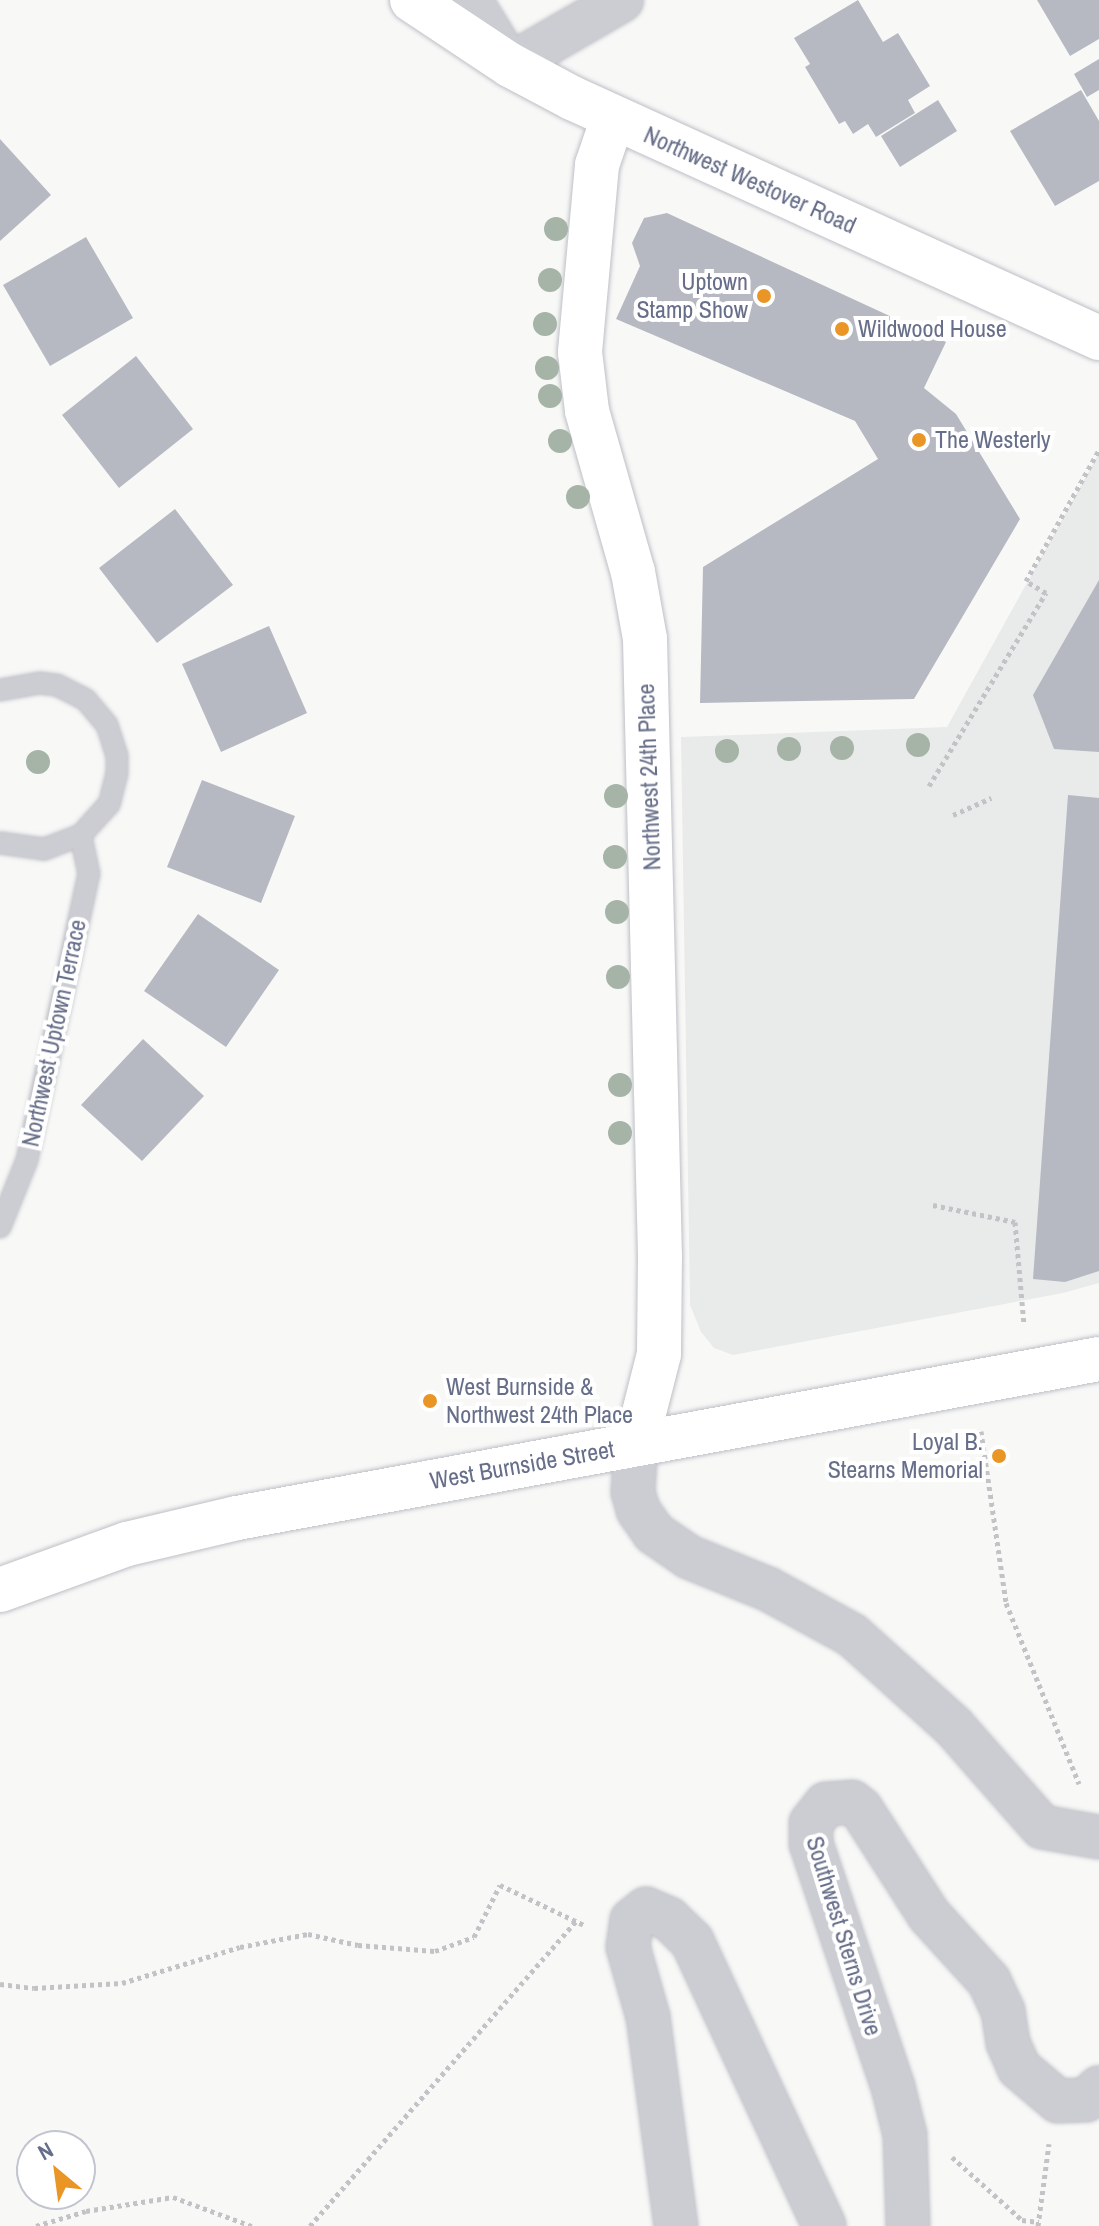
<!DOCTYPE html>
<html>
<head>
<meta charset="utf-8">
<style>
  body { margin:0 }
  #map { position:relative; width:1099px; height:2226px; overflow:hidden; background:#f8f9f7; font-family:"Archivo Narrow",sans-serif }
  div>[style] { position:absolute }
  .built>* { inset:0; background:#e9eaea }
  .building>* { inset:0; background:#b6b9c2 }
  .path>* { height:5px; margin-top:-2.5px; transform-origin:0; background:repeating-linear-gradient(90deg,#c3c3c7 0 4px,transparent 0 8px) }
  .roads { filter:drop-shadow(0 0 2px #bebfc6) drop-shadow(0 0 2px #bebfc6) }
  .lane>* { height:20px; margin:-10px; padding:0 10px; transform-origin:10px; border-radius:10px; background:#cccdd2 }
  .street>* { height:42px; margin:-21px; padding:0 21px; transform-origin:21px; border-radius:21px; background:#cccdd2 }
  .secondary>* { height:44px; margin:-22px; padding:0 22px; transform-origin:22px; border-radius:22px; background:#fff }
  .primary>* { height:44px; margin:-22px; padding:0 22px; transform-origin:22px; border-radius:22px; background:#fff }
  .trees>* { width:24px; height:24px; margin:-12px; border-radius:50%; background:#a6b3a7 }
  .dots>* { width:22px; height:22px; translate:-50% -50%; box-sizing:border-box; border:4px solid #fff; border-radius:50% }
  span { translate:-50% -50%; white-space:nowrap; text-align:center; line-height:1.15; -webkit-text-stroke:8px #fff; paint-order:stroke }
  .street-label { font-size:24px; color:#676e89 }
  .poi-label { font-size:24px; color:#676e89 }
  .right { translate:-100% -50%; text-align:right }
  .left { translate:0 -50%; text-align:left }
  .north { position:absolute; left:16px; top:2130px; width:80px; height:80px; box-sizing:border-box; background:#fff; border:2px solid #c2c5d0; border-radius:50%; rotate:331deg; font-size:22px; font-weight:700; line-height:32px; text-align:center; color:#676e89 }
  .north::after { content:''; display:block; margin:auto; width:28px; height:36px; background:#ea9626; clip-path:polygon(50% 0,100% 100%,50% 72%,0 100%) }
</style>
</head>
<body>
<div id="map">
  <div class="built">
    <div style="clip-path:polygon(1099px 453px,1099px 1283px,1063px 1293px,733px 1355px,714px 1348px,701px 1332px,690px 1305px,681px 737px,947px 727px)"></div>
  </div>
  <div class="building">
    <div style="clip-path:polygon(858px 0,883px 42px,898px 33px,930px 86px,908px 100px,915px 113px,876px 137px,868px 124px,853px 134px,845px 121px,839px 124px,805px 67px,810px 64px,794px 38px)"></div>
    <div style="clip-path:polygon(1037px 0,1099px 0,1099px 39px,1070px 56px)"></div>
    <div style="clip-path:polygon(1099px 59px,1099px 90px,1087px 97px,1074px 74px)"></div>
    <div style="clip-path:polygon(1081px 90px,1099px 121px,1099px 181px,1055px 206px,1010px 131px)"></div>
    <div style="clip-path:polygon(938px 100px,957px 131px,900px 167px,881px 136px)"></div>
    <div style="clip-path:polygon(0 139px,51px 195px,0 241px)"></div>
    <div style="clip-path:polygon(667px 213px,946px 342px,924px 388px,956px 414px,1020px 519px,914px 699px,700px 703px,703px 567px,878px 459px,855px 421px,616px 319px,640px 266px,632px 243px,644px 218px)"></div>
    <div style="clip-path:polygon(86px 237px,133px 318px,50px 366px,3px 285px)"></div>
    <div style="clip-path:polygon(136px 356px,193px 429px,119px 488px,62px 415px)"></div>
    <div style="clip-path:polygon(175px 509px,233px 585px,157px 643px,99px 568px)"></div>
    <div style="clip-path:polygon(1099px 580px,1099px 752px,1054px 749px,1033px 695px)"></div>
    <div style="clip-path:polygon(269px 626px,307px 713px,221px 752px,182px 664px)"></div>
    <div style="clip-path:polygon(202px 780px,295px 816px,261px 903px,167px 867px)"></div>
    <div style="clip-path:polygon(1068px 795px,1099px 798px,1099px 1271px,1065px 1282px,1033px 1279px)"></div>
    <div style="clip-path:polygon(198px 914px,279px 970px,226px 1047px,144px 991px)"></div>
    <div style="clip-path:polygon(143px 1039px,204px 1096px,142px 1161px,81px 1105px)"></div>
  </div>
  <div class="path">
    <div style="left:929px;top:786px;width:226px;rotate:-58.8deg"></div>
    <div style="left:1046px;top:593px;width:23px;rotate:-149deg"></div>
    <div style="left:1026px;top:581px;width:150px;rotate:-60.9deg"></div>
    <div style="left:953px;top:815px;width:42px;rotate:-24.1deg"></div>
    <div style="left:933px;top:1205px;width:84px;rotate:11.7deg"></div>
    <div style="left:1015px;top:1222px;width:102px;rotate:85deg"></div>
    <div style="left:981px;top:1431px;width:174px;rotate:81.7deg"></div>
    <div style="left:1006px;top:1603px;width:195px;rotate:68deg"></div>
    <div style="left:0;top:1984px;width:34px;rotate:7deg"></div>
    <div style="left:34px;top:1988px;width:88px;rotate:-3.3deg"></div>
    <div style="left:122px;top:1983px;width:123px;rotate:-17deg"></div>
    <div style="left:240px;top:1947px;width:69px;rotate:-10.8deg"></div>
    <div style="left:308px;top:1934px;width:51px;rotate:12.4deg"></div>
    <div style="left:358px;top:1945px;width:77px;rotate:4.5deg"></div>
    <div style="left:435px;top:1951px;width:41px;rotate:-19.7deg"></div>
    <div style="left:474px;top:1937px;width:58px;rotate:-63.4deg"></div>
    <div style="left:500px;top:1885px;width:93px;rotate:25.5deg"></div>
    <div style="left:952px;top:2157px;width:94px;rotate:42deg"></div>
    <div style="left:1022px;top:2220px;width:17px;rotate:7deg"></div>
    <div style="left:36px;top:2226px;width:52px;rotate:-16.7deg"></div>
    <div style="left:86px;top:2211px;width:88px;rotate:-9.1deg"></div>
    <div style="left:173px;top:2197px;width:84px;rotate:20.2deg"></div>
    <div style="left:310px;top:2226px;width:405px;rotate:-48.9deg"></div>
    <div style="left:1038px;top:2226px;width:83px;rotate:-82.4deg"></div>
  </div>
  <div class="roads">
    <div class="lane">
      <div style="left:0;top:690px;width:41px;rotate:-9.9deg"></div>
      <div style="left:40px;top:683px;width:17px;rotate:7deg"></div>
      <div style="left:57px;top:685px;width:33px;rotate:27deg"></div>
      <div style="left:86px;top:700px;width:33px;rotate:50deg"></div>
      <div style="left:107px;top:725px;width:33px;rotate:72deg"></div>
      <div style="left:117px;top:756px;width:17px;rotate:90deg"></div>
      <div style="left:117px;top:773px;width:32px;rotate:104deg"></div>
      <div style="left:109px;top:804px;width:42px;rotate:132.1deg"></div>
      <div style="left:81px;top:835px;width:40px;rotate:159deg"></div>
      <div style="left:44px;top:849px;width:44px;rotate:-172.2deg"></div>
      <div style="left:0;top:1227px;width:72px;rotate:-68.1deg"></div>
      <div style="left:27px;top:1160px;width:293px;rotate:-77.8deg"></div>
      <div style="left:89px;top:874px;width:40px;rotate:-102deg"></div>
    </div>
    <div class="street">
      <div style="left:470px;top:0;width:76px;rotate:58.4deg"></div>
      <div style="left:510px;top:65px;width:129px;rotate:-30.1deg"></div>
      <div style="left:636px;top:1444px;width:48px;rotate:93.6deg"></div>
      <div style="left:633px;top:1492px;width:19px;rotate:74deg"></div>
      <div style="left:638px;top:1510px;width:28px;rotate:55deg"></div>
      <div style="left:654px;top:1533px;width:42px;rotate:34.4deg"></div>
      <div style="left:689px;top:1557px;width:85px;rotate:22.1deg"></div>
      <div style="left:768px;top:1589px;width:96px;rotate:28.7deg"></div>
      <div style="left:852px;top:1635px;width:137px;rotate:42deg"></div>
      <div style="left:954px;top:1727px;width:133px;rotate:48.7deg"></div>
      <div style="left:1042px;top:1827px;width:58px;rotate:10deg"></div>
      <div style="left:676px;top:2226px;width:211px;rotate:-97.6deg"></div>
      <div style="left:648px;top:2017px;width:73px;rotate:-105.9deg"></div>
      <div style="left:628px;top:1947px;width:27px;rotate:-82deg"></div>
      <div style="left:632px;top:1920px;width:18px;rotate:-38deg"></div>
      <div style="left:646px;top:1909px;width:25px;rotate:23deg"></div>
      <div style="left:669px;top:1919px;width:32px;rotate:44deg"></div>
      <div style="left:692px;top:1941px;width:314px;rotate:65.1deg"></div>
      <div style="left:908px;top:2226px;width:91px;rotate:-91.9deg"></div>
      <div style="left:905px;top:2135px;width:49px;rotate:-104deg"></div>
      <div style="left:893px;top:2087px;width:256px;rotate:-108.6deg"></div>
      <div style="left:811px;top:1844px;width:21px;rotate:-90deg"></div>
      <div style="left:811px;top:1823px;width:24px;rotate:-52deg"></div>
      <div style="left:826px;top:1804px;width:26px;rotate:-4deg"></div>
      <div style="left:852px;top:1802px;width:11px;rotate:38deg"></div>
      <div style="left:861px;top:1809px;width:126px;rotate:57.3deg"></div>
      <div style="left:929px;top:1915px;width:89px;rotate:47.7deg"></div>
      <div style="left:989px;top:1981px;width:33px;rotate:65deg"></div>
      <div style="left:1003px;top:2011px;width:32px;rotate:81deg"></div>
      <div style="left:1008px;top:2043px;width:27px;rotate:66deg"></div>
      <div style="left:1019px;top:2068px;width:51px;rotate:40.2deg"></div>
      <div style="left:1058px;top:2101px;width:28px;rotate:-2deg"></div>
      <div style="left:1086px;top:2100px;width:18px;rotate:-43deg"></div>
    </div>
    <div class="secondary">
      <div style="left:412px;top:0;width:118px;rotate:33.6deg"></div>
      <div style="left:510px;top:65px;width:70px;rotate:28deg"></div>
      <div style="left:572px;top:98px;width:579px;rotate:24.48deg"></div>
      <div style="left:613px;top:118px;width:50px;rotate:108.8deg"></div>
      <div style="left:597px;top:165px;width:188px;rotate:95.2deg"></div>
      <div style="left:580px;top:352px;width:59px;rotate:83.2deg"></div>
      <div style="left:587px;top:411px;width:167px;rotate:74.1deg"></div>
      <div style="left:633px;top:572px;width:68px;rotate:79.8deg"></div>
      <div style="left:645px;top:639px;width:617px;rotate:88.61deg"></div>
      <div style="left:660px;top:1256px;width:98px;rotate:90.6deg"></div>
      <div style="left:659px;top:1354px;width:93px;rotate:104.3deg"></div>
    </div>
    <div class="primary">
      <div style="left:0;top:1590px;width:135px;rotate:-19.9deg"></div>
      <div style="left:127px;top:1544px;width:113px;rotate:-13.3deg"></div>
      <div style="left:237px;top:1518px;width:877px;rotate:-10.45deg"></div>
    </div>
  </div>
  <div class="trees">
    <div style="left:556px;top:229px"></div>
    <div style="left:550px;top:280px"></div>
    <div style="left:545px;top:324px"></div>
    <div style="left:547px;top:368px"></div>
    <div style="left:550px;top:396px"></div>
    <div style="left:560px;top:441px"></div>
    <div style="left:578px;top:497px"></div>
    <div style="left:918px;top:745px"></div>
    <div style="left:842px;top:748px"></div>
    <div style="left:789px;top:749px"></div>
    <div style="left:727px;top:751px"></div>
    <div style="left:38px;top:762px"></div>
    <div style="left:616px;top:796px"></div>
    <div style="left:615px;top:857px"></div>
    <div style="left:617px;top:912px"></div>
    <div style="left:618px;top:977px"></div>
    <div style="left:620px;top:1085px"></div>
    <div style="left:620px;top:1133px"></div>
  </div>
  <div class="dots">
    <div style="left:764px;top:296px;background:#ea9626"></div>
    <div style="left:842px;top:329px;background:#ea9626"></div>
    <div style="left:919px;top:440px;background:#ea9626"></div>
    <div style="left:430px;top:1401px;background:#ea9626"></div>
    <div style="left:999px;top:1456px;background:#ea9626"></div>
  </div>
  <div class="street-label">
    <span style="left:750px;top:180px;rotate:24deg">Northwest Westover Road</span>
    <span style="left:649px;top:777px;rotate:-92deg">Northwest 24th Place</span>
    <span style="left:54px;top:1033px;rotate:-78deg">Northwest Uptown Terrace</span>
    <span style="left:522px;top:1465px;rotate:-10deg">West Burnside Street</span>
    <span style="left:844px;top:1936px;rotate:73deg">Southwest Sterns Drive</span>
  </div>
  <div class="poi-label">
    <span class="right" style="left:748px;top:296px">Uptown<br>Stamp Show</span>
    <span class="left" style="left:858px;top:329px">Wildwood House</span>
    <span class="left" style="left:935px;top:440px">The Westerly</span>
    <span class="left" style="left:446px;top:1401px">West Burnside &amp;<br>Northwest 24th Place</span>
    <span class="right" style="left:983px;top:1456px">Loyal B.<br>Stearns Memorial</span>
  </div>
  <div class="north">N</div>
</div>
</body>
</html>
